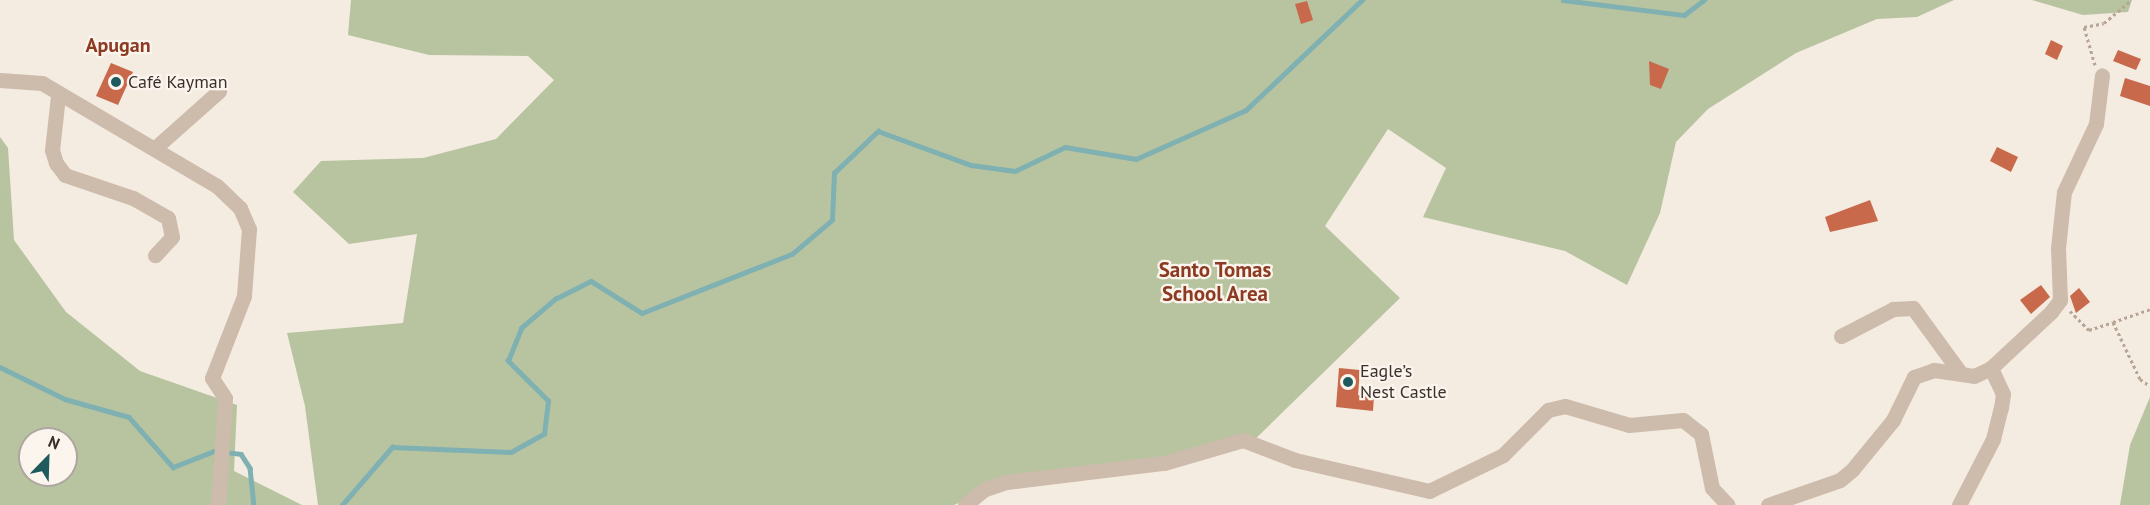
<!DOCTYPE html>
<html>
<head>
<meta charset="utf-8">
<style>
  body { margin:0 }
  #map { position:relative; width:2150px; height:505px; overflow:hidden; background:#f4ebe1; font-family:"PT Sans",sans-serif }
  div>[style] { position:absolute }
  .green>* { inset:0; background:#b8c4a0 }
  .stream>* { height:4.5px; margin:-2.25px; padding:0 2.25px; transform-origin:2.25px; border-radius:2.25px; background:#7fb0b2 }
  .building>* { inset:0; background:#c8694b }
  .path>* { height:3px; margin-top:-1.5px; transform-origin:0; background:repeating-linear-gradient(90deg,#b9a596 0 3px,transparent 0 6px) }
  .minor>* { height:15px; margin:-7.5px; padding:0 7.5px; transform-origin:7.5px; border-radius:7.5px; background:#cdbbac }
  .dots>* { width:16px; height:16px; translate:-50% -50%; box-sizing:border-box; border:3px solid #fbf5ee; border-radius:50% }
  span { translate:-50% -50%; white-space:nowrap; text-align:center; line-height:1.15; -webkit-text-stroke:4.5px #fbf5ee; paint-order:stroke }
  .poi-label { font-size:18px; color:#3b302b }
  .left { translate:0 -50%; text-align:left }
  .neighbourhood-label { font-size:20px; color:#8c3b22; font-weight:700 }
  .quarter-label { font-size:21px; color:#8c3b22; font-weight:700 }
  .north { position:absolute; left:18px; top:427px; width:60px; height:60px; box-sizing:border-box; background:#fbf5ee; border:2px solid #aea6a0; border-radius:50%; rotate:23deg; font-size:16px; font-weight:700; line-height:24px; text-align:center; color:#3b302b }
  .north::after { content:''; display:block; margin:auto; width:21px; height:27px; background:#1f5a5e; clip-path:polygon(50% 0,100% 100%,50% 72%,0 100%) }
</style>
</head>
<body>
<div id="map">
  <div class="green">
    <div style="clip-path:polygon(351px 0,1954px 0,1917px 17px,1877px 19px,1796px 53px,1708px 109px,1676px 142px,1660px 213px,1627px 285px,1565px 251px,1423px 217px,1446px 168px,1388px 129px,1325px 226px,1400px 298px,1248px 446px,987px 491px,954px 505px,318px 505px,305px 406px,287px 333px,403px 323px,417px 234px,349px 244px,293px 192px,321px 161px,423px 158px,496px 139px,554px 80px,528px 56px,429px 55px,348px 35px)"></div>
    <div style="clip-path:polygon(2032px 0,2132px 0,2128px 12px,2083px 15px)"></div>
    <div style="clip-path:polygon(evenodd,0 137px,8px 148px,14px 240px,66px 312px,140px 371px,237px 405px,234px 471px,302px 505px,0 505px,0 137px,30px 439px,66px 439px,66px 475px,30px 475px,30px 439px)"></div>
    <div style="clip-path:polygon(2150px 397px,2150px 505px,2120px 505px,2130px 445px)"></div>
  </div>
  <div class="stream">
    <div style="left:1563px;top:0;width:122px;rotate:7.1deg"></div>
    <div style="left:1684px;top:15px;width:25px;rotate:-37deg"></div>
    <div style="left:0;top:367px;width:72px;rotate:26.2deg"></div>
    <div style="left:65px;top:399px;width:66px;rotate:15.7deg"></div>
    <div style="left:129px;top:417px;width:67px;rotate:48.7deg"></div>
    <div style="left:173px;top:467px;width:44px;rotate:-21.3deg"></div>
    <div style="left:214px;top:451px;width:27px;rotate:6deg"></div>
    <div style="left:241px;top:454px;width:17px;rotate:57deg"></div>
    <div style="left:250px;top:468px;width:37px;rotate:84deg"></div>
    <div style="left:342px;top:505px;width:77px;rotate:-49.2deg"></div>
    <div style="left:392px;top:447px;width:119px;rotate:2.4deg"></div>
    <div style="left:511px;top:452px;width:38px;rotate:-29deg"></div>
    <div style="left:544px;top:434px;width:33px;rotate:-83deg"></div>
    <div style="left:548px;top:401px;width:57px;rotate:-135deg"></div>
    <div style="left:508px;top:361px;width:35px;rotate:-68deg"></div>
    <div style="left:521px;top:328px;width:45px;rotate:-40.5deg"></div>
    <div style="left:555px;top:299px;width:40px;rotate:-26.6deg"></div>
    <div style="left:591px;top:281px;width:60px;rotate:32.1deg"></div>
    <div style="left:642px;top:313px;width:161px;rotate:-21.5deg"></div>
    <div style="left:792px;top:254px;width:52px;rotate:-40.4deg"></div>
    <div style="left:832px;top:220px;width:47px;rotate:-87.6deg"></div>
    <div style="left:834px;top:173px;width:61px;rotate:-43.7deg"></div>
    <div style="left:878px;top:131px;width:99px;rotate:20.1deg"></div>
    <div style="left:971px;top:165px;width:44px;rotate:7.8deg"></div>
    <div style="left:1015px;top:171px;width:55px;rotate:-25.6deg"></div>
    <div style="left:1065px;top:147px;width:72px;rotate:9.6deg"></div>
    <div style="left:1136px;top:159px;width:120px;rotate:-24deg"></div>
    <div style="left:1246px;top:110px;width:160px;rotate:-43.5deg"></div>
  </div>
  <div class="building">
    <div style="clip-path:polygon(1307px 1px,1313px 20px,1301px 24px,1295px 4px)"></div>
    <div style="clip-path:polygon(2051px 40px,2063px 46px,2057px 60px,2045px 54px)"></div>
    <div style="clip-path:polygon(2118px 50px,2141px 59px,2136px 70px,2113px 61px)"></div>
    <div style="clip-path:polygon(1649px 61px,1669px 69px,1661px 89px,1650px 85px)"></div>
    <div style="clip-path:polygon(111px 63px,133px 72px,118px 105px,96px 96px)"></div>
    <div style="clip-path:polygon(2125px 78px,2150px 86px,2150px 106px,2120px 96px)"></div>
    <div style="clip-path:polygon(1997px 147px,2018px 157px,2011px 172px,1990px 161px)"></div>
    <div style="clip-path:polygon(1870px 200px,1878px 221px,1830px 232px,1825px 217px)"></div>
    <div style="clip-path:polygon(2041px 285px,2050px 297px,2031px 314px,2020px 300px)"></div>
    <div style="clip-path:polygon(2079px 288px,2090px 302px,2076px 313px,2070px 296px)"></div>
    <div style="clip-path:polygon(1339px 368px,1360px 370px,1358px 395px,1374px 396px,1373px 411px,1336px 407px)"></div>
  </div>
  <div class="path">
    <div style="left:2095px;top:65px;width:40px;rotate:-106deg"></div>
    <div style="left:2084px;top:27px;width:20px;rotate:-11deg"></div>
    <div style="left:2104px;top:23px;width:35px;rotate:-40deg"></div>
    <div style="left:2070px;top:311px;width:27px;rotate:45deg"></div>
    <div style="left:2089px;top:330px;width:25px;rotate:-18deg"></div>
    <div style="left:2113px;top:322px;width:63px;rotate:64.7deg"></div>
    <div style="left:2140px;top:379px;width:12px;rotate:35deg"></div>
    <div style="left:2113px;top:322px;width:39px;rotate:-19deg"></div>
  </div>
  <div class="minor">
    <div style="left:0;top:80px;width:42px;rotate:4.1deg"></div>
    <div style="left:42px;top:83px;width:203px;rotate:30.5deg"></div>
    <div style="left:217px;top:186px;width:32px;rotate:44deg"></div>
    <div style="left:240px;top:208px;width:23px;rotate:67deg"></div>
    <div style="left:249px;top:229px;width:67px;rotate:94.3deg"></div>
    <div style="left:244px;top:296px;width:88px;rotate:111.3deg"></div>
    <div style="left:212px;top:378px;width:24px;rotate:57deg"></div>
    <div style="left:225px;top:398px;width:107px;rotate:93.7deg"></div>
    <div style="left:58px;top:96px;width:54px;rotate:96.3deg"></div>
    <div style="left:52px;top:150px;width:14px;rotate:73deg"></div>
    <div style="left:56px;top:163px;width:15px;rotate:53deg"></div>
    <div style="left:65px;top:175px;width:72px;rotate:18.7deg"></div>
    <div style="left:133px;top:198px;width:40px;rotate:29.7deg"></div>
    <div style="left:168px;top:218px;width:19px;rotate:78deg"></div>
    <div style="left:172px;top:237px;width:25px;rotate:133deg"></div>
    <div style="left:155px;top:148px;width:86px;rotate:-41.7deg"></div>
    <div style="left:1841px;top:336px;width:59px;rotate:-27.4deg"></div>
    <div style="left:1893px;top:309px;width:20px;rotate:-3deg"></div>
    <div style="left:1913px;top:308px;width:78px;rotate:53.9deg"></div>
    <div style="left:965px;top:505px;width:26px;rotate:-39deg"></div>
    <div style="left:985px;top:489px;width:22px;rotate:-18deg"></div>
    <div style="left:1006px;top:482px;width:159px;rotate:-6.9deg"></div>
    <div style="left:1164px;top:463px;width:82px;rotate:-16.2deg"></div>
    <div style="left:1243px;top:440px;width:56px;rotate:21deg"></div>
    <div style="left:1295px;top:460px;width:138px;rotate:13deg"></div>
    <div style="left:1429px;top:491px;width:82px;rotate:-25.9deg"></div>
    <div style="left:1503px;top:455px;width:64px;rotate:-45deg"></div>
    <div style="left:1548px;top:410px;width:17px;rotate:-13deg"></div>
    <div style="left:1565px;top:406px;width:67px;rotate:16.5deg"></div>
    <div style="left:1629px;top:425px;width:54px;rotate:-5.3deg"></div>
    <div style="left:1683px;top:420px;width:23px;rotate:38deg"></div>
    <div style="left:1701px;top:434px;width:55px;rotate:78.5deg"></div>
    <div style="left:1712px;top:488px;width:23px;rotate:47deg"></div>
    <div style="left:1768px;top:505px;width:76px;rotate:-19.1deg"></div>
    <div style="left:1840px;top:480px;width:16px;rotate:-40deg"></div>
    <div style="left:1852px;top:470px;width:65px;rotate:-50.6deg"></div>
    <div style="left:1893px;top:420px;width:48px;rotate:-64deg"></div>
    <div style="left:1914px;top:377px;width:21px;rotate:-19deg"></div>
    <div style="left:1934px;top:370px;width:40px;rotate:8.5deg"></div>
    <div style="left:1974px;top:376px;width:19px;rotate:-25deg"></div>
    <div style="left:1991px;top:368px;width:82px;rotate:-43deg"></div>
    <div style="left:2051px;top:312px;width:15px;rotate:-53deg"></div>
    <div style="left:2060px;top:300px;width:52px;rotate:-92.2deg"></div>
    <div style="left:2058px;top:248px;width:56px;rotate:-83.9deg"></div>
    <div style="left:2064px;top:192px;width:75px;rotate:-64.8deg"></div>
    <div style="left:2096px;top:124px;width:49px;rotate:-83deg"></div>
    <div style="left:1959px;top:505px;width:74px;rotate:-62.7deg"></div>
    <div style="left:1993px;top:439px;width:32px;rotate:-76deg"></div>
    <div style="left:2001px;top:408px;width:14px;rotate:-82deg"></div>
    <div style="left:2003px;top:394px;width:29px;rotate:-115deg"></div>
  </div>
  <div class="dots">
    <div style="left:116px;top:82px;background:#1f5a5e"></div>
    <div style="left:1348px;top:382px;background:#1f5a5e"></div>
  </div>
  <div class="poi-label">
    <span class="left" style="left:128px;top:82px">Café Kayman</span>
    <span class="left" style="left:1360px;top:382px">Eagle’s<br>Nest Castle</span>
  </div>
  <div class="neighbourhood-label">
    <span style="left:118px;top:45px">Apugan</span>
  </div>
  <div class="quarter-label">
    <span style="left:1215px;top:282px">Santo Tomas<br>School Area</span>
  </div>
  <div class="north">N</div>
</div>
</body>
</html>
